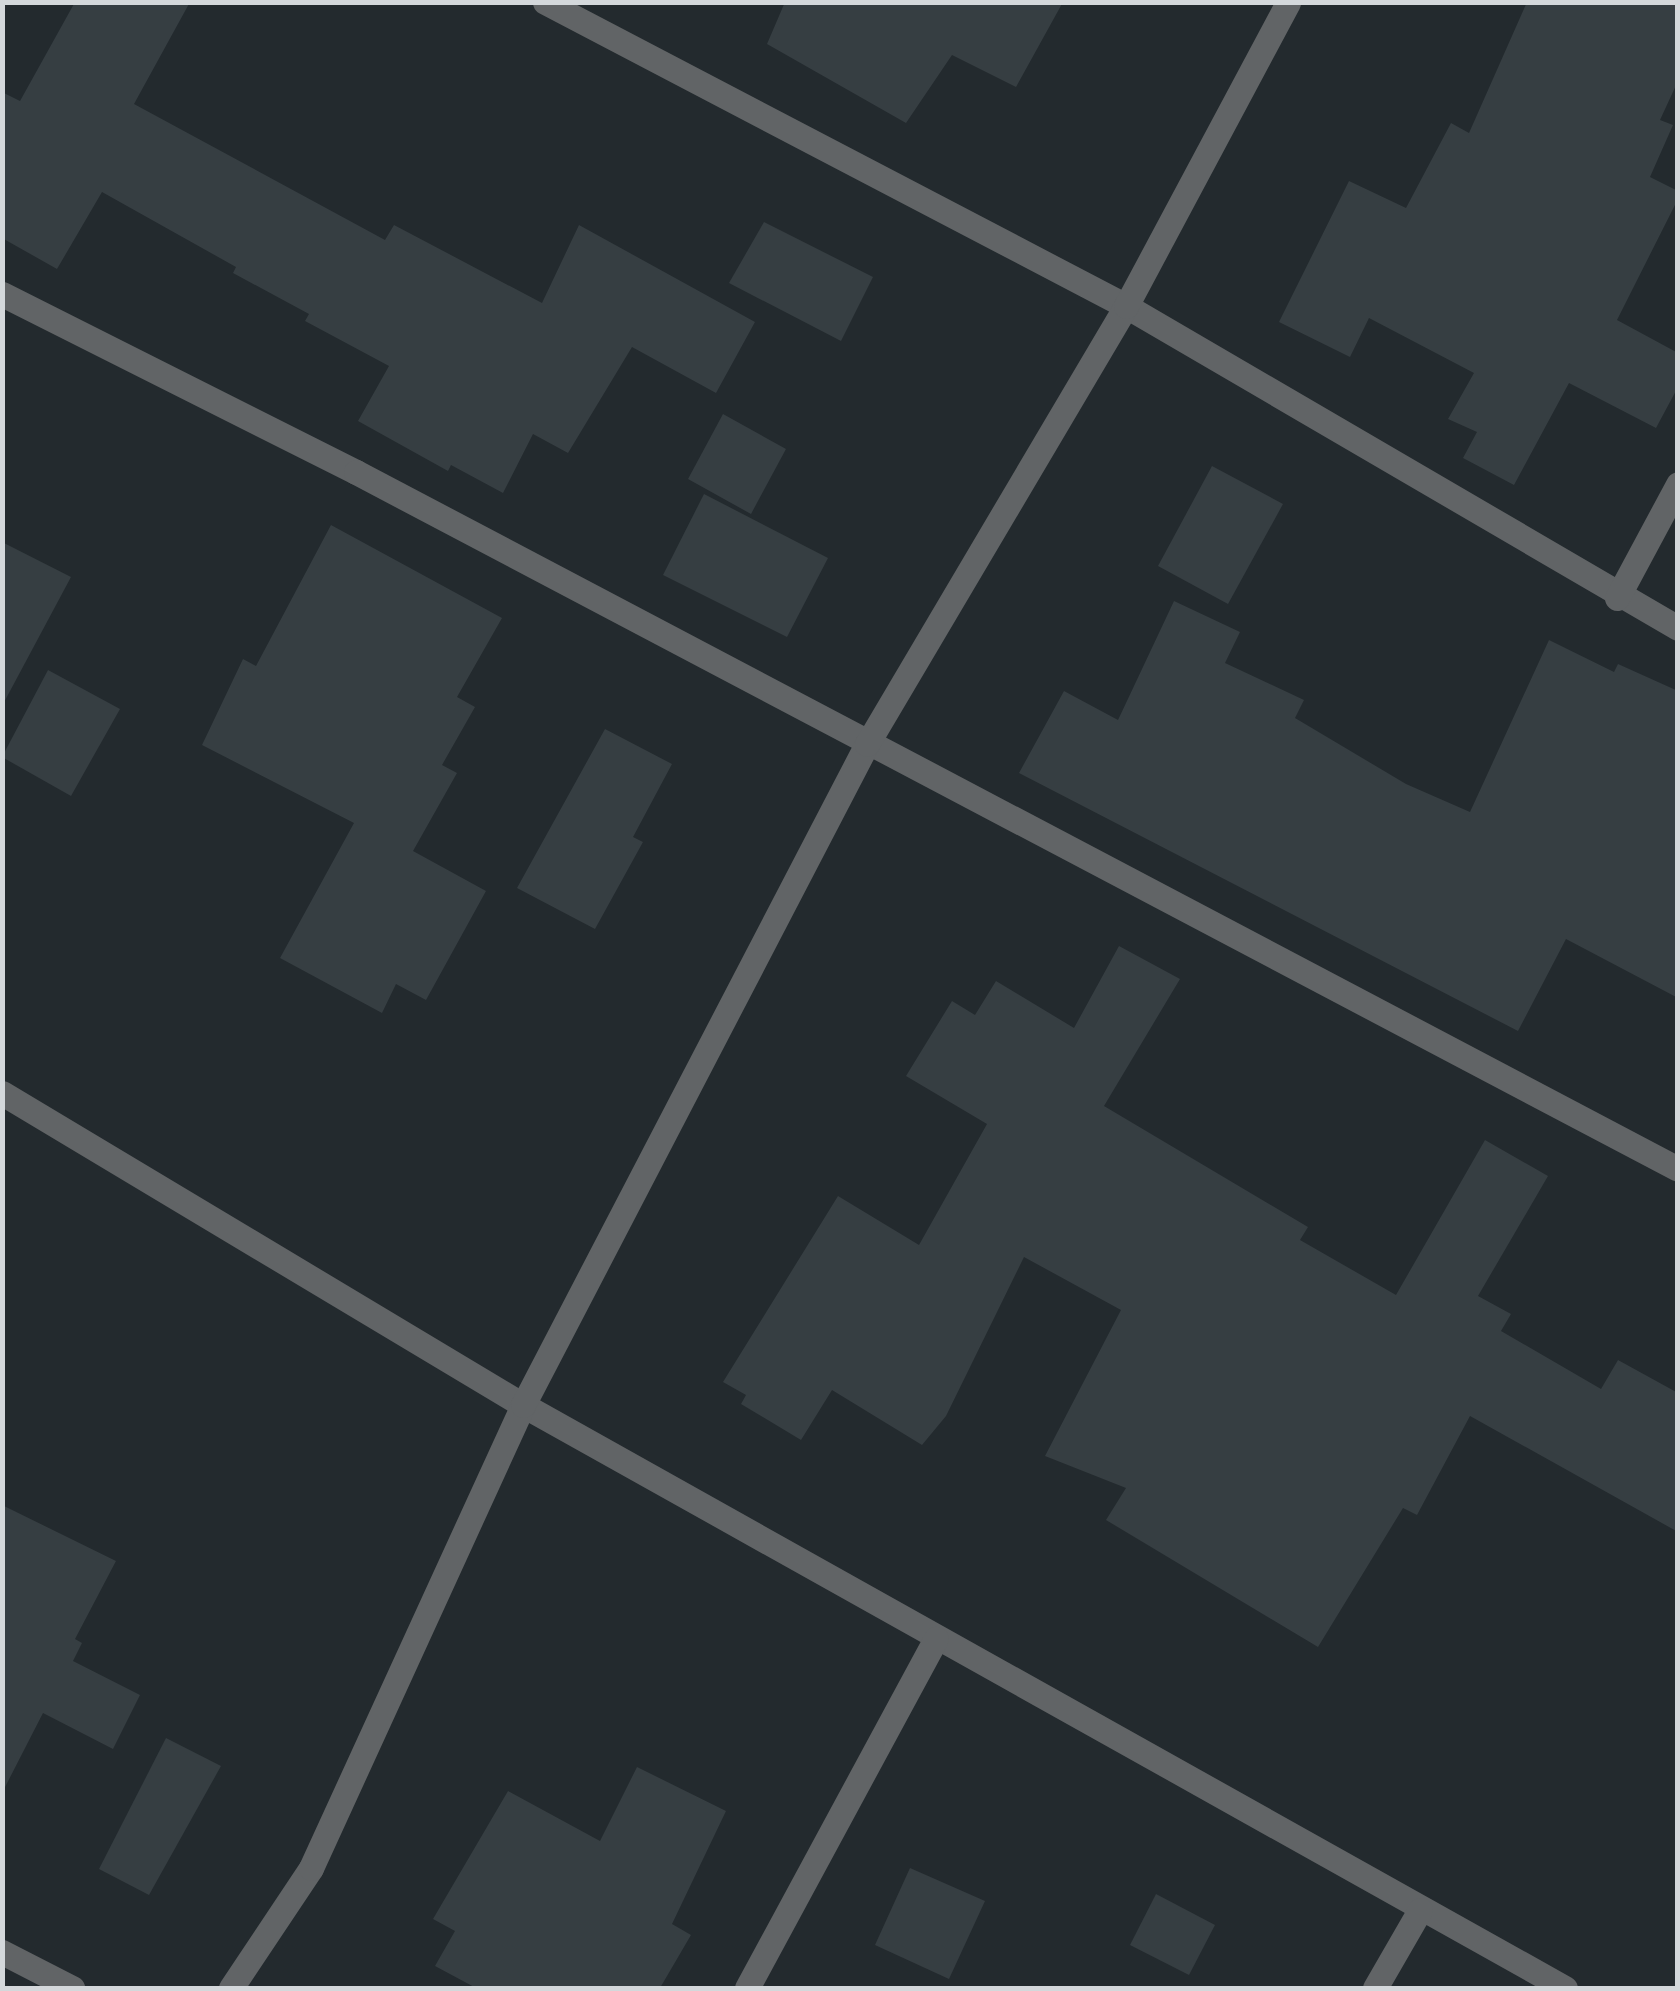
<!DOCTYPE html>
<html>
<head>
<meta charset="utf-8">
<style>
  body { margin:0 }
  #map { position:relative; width:1680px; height:1991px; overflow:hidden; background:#232a2e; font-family:"Roboto Serif",serif }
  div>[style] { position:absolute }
  .building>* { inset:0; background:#363e42 }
  .minor>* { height:25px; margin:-12.5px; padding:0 12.5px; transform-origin:12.5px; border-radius:12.5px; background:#616466 }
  span { translate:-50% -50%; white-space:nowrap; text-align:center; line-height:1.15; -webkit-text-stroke:9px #232a2e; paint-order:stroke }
  .frame { position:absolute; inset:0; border:5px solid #d4d8db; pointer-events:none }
</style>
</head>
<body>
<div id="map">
  <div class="building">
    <div style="clip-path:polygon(75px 2px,190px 2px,134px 104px,385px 240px,394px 225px,542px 303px,579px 225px,755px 322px,716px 393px,632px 347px,568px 453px,533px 434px,503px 493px,451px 465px,448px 471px,358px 421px,389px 366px,305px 321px,309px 314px,233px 273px,236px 267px,102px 192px,57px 269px,2px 238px,2px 92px,20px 101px)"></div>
    <div style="clip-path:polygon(785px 2px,1063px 2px,1016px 87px,952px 55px,906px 123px,767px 44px)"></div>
    <div style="clip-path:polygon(1527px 2px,1678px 2px,1678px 81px,1660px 120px,1673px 125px,1650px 177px,1678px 191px,1678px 199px,1617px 320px,1678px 353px,1678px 387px,1656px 428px,1569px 383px,1514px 485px,1463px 458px,1477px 432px,1448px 419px,1474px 373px,1369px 318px,1350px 357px,1279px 322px,1349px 181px,1406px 208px,1451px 123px,1469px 133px)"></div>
    <div style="clip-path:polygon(764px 222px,873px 277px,841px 341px,729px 283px)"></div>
    <div style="clip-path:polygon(723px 414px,786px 449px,751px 514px,688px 479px)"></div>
    <div style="clip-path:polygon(1212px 466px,1283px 504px,1228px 604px,1158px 566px)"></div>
    <div style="clip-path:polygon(704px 494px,828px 558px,787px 637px,663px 575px)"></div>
    <div style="clip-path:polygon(331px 525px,502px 618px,457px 697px,475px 707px,442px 765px,457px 773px,413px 851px,486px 891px,426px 1000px,396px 984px,382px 1013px,280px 958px,354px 823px,202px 745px,243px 659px,256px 666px)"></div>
    <div style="clip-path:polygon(2px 542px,71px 577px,2px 706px)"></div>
    <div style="clip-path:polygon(1174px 601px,1240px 632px,1225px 663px,1304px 700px,1295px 718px,1406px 784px,1470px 812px,1549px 640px,1614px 672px,1618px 664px,1678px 691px,1678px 998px,1566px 939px,1518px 1031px,1019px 773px,1064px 691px,1118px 720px)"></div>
    <div style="clip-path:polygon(48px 670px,120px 709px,71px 796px,2px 757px)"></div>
    <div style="clip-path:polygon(605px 729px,672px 764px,633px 837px,643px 842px,595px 929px,517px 888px)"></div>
    <div style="clip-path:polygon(1119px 946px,1180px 979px,1104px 1106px,1308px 1227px,1300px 1240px,1396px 1295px,1485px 1140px,1548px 1176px,1478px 1296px,1511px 1314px,1501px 1331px,1601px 1389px,1618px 1360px,1678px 1393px,1678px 1532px,1470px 1416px,1417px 1515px,1403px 1508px,1318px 1647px,1106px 1520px,1126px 1488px,1045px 1456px,1121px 1310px,1024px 1257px,946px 1416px,922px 1445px,832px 1390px,801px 1440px,741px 1404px,746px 1395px,723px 1382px,838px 1196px,919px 1245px,987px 1124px,906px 1076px,952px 1001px,975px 1015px,996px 981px,1074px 1028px)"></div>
    <div style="clip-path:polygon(2px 1505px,116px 1561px,75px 1639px,82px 1643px,73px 1661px,140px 1695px,113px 1749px,43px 1713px,2px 1793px)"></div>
    <div style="clip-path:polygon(166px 1738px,221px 1766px,149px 1895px,99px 1869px)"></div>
    <div style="clip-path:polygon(637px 1767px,726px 1811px,672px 1924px,691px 1935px,660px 1988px,476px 1988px,435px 1966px,455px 1931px,433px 1919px,508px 1791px,600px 1841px)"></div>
    <div style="clip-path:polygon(910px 1868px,985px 1901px,949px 1979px,875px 1945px)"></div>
    <div style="clip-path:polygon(1156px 1894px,1215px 1925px,1189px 1975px,1130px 1945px)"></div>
  </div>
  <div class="minor">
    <div style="left:545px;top:2px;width:656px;rotate:27.62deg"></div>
    <div style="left:1126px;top:306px;width:639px;rotate:30.26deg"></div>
    <div style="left:2px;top:294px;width:396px;rotate:26.7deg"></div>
    <div style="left:356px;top:472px;width:1494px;rotate:27.8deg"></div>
    <div style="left:1617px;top:598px;width:129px;rotate:-61.8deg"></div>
    <div style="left:2px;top:1093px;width:607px;rotate:30.92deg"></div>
    <div style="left:523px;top:1405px;width:1194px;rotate:29.23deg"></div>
    <div style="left:2px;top:1952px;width:79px;rotate:27.2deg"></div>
    <div style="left:231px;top:1988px;width:144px;rotate:-56.3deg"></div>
    <div style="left:311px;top:1868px;width:509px;rotate:-65.4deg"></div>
    <div style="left:523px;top:1405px;width:745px;rotate:-62.51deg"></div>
    <div style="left:867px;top:744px;width:509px;rotate:-59.4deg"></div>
    <div style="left:1126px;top:306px;width:344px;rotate:-61.9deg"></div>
    <div style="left:747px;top:1988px;width:397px;rotate:-61.6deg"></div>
    <div style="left:1375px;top:1988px;width:90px;rotate:-60deg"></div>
  </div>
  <div class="frame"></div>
</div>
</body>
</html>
